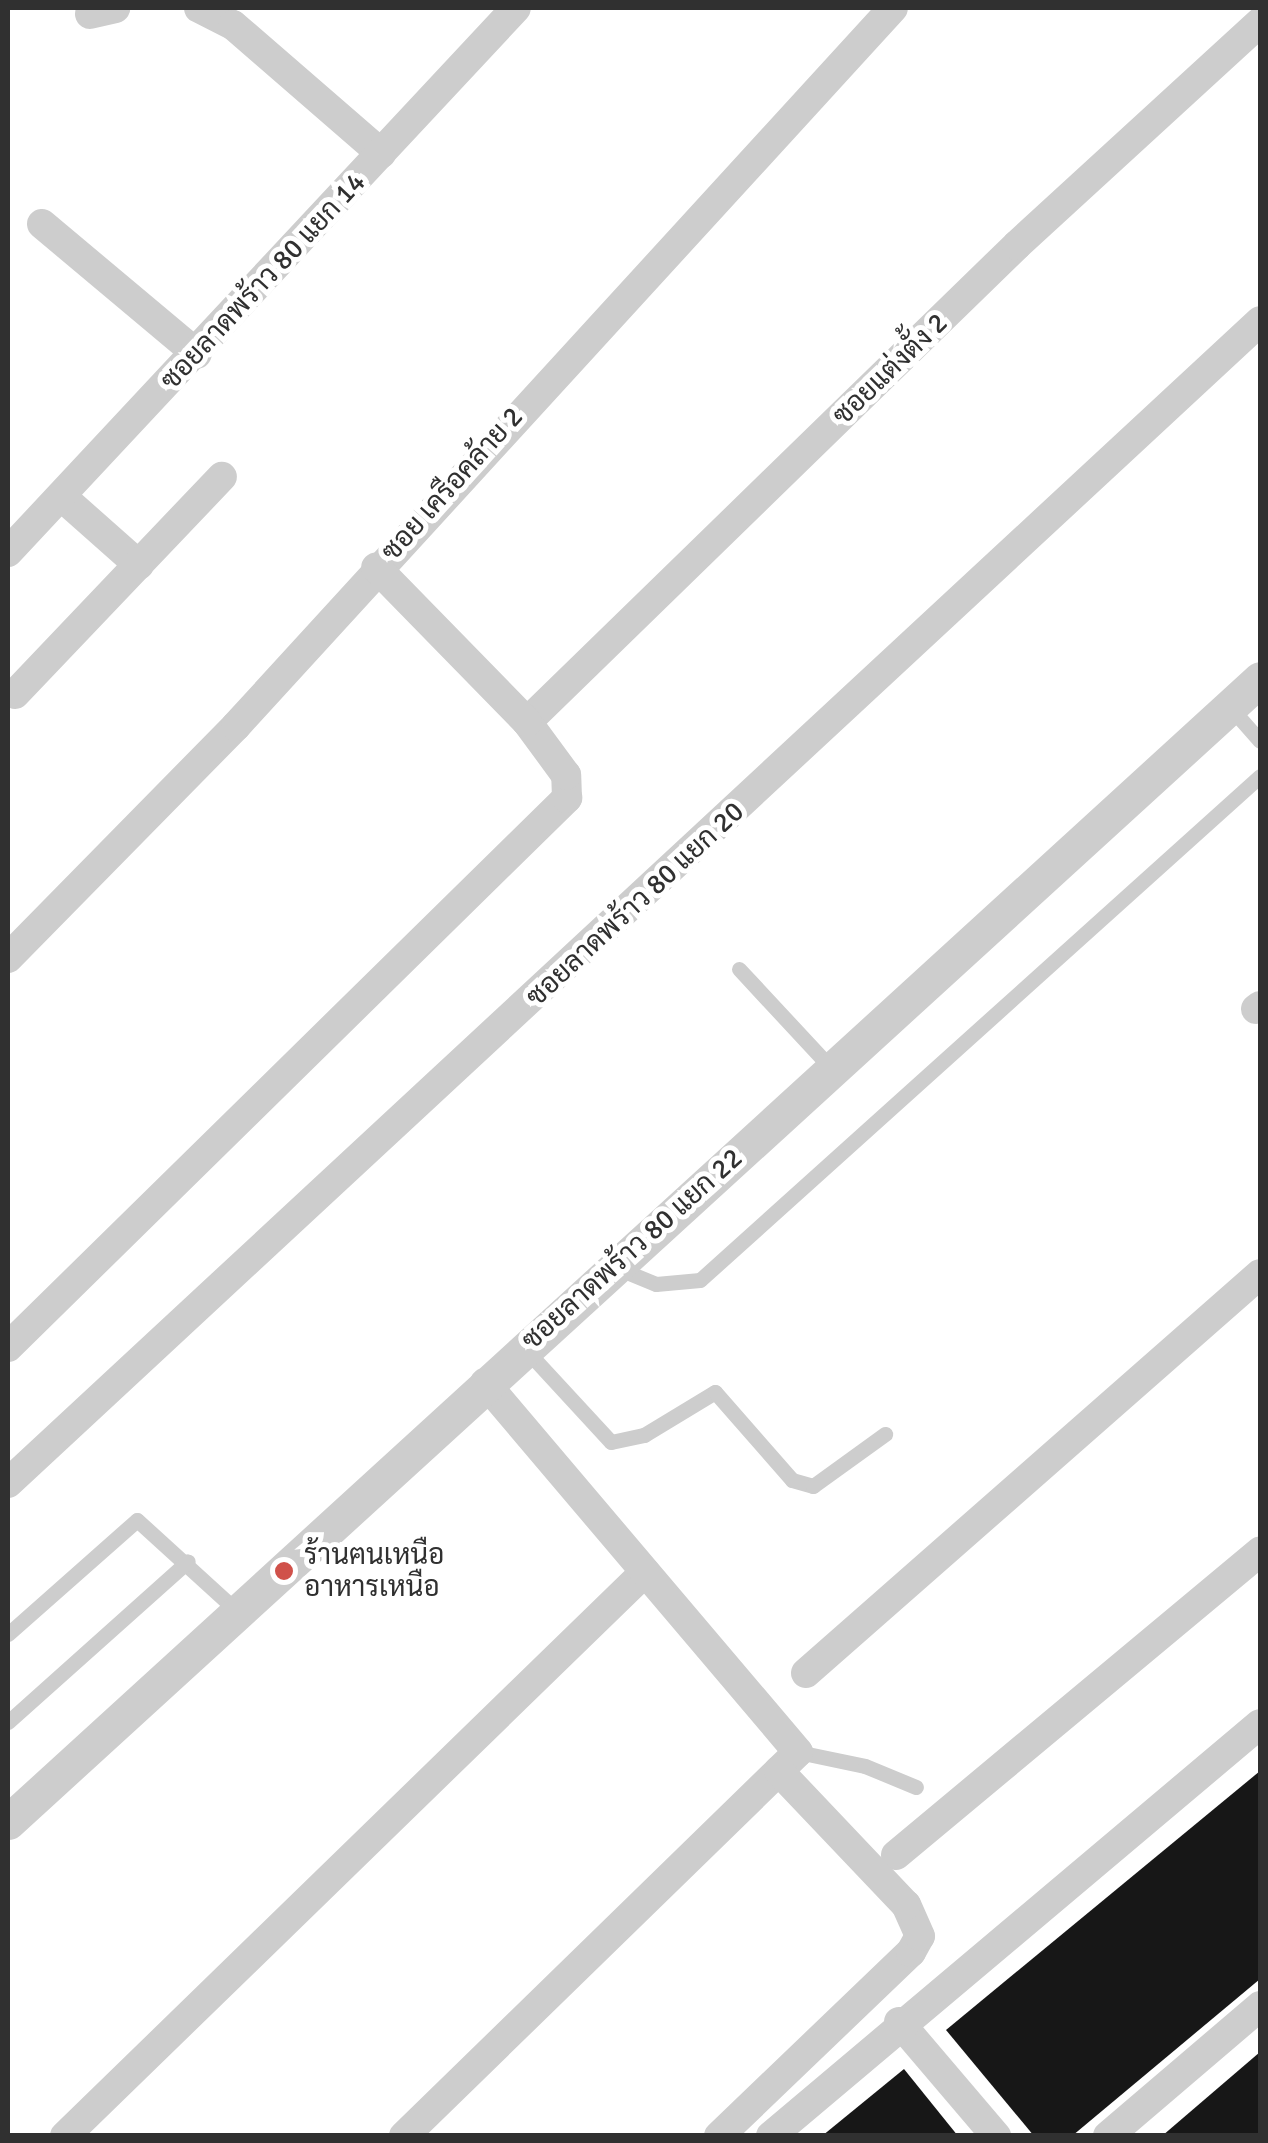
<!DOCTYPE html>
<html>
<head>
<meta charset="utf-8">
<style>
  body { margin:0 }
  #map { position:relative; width:1268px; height:2143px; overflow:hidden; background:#fff; font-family:Signika,Sarabun,sans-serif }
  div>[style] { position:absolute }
  .building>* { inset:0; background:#171717 }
  .service>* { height:15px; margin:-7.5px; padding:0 7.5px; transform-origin:7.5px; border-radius:7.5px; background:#cdcdcd }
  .minor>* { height:30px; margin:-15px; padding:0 15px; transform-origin:15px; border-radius:15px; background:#cdcdcd }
  .tertiary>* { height:35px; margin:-17.5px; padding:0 17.5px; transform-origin:17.5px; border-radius:17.5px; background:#cdcdcd }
  .dots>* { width:28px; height:28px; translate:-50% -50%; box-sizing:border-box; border:5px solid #fff; border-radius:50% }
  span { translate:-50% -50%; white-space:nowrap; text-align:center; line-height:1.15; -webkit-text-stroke:10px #fff; paint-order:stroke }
  .street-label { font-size:28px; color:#303030 }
  .poi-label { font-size:28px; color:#303030 }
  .left { translate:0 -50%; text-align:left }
  .frame { position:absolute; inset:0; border:10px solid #303030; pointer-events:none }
</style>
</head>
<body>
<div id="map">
  <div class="building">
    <div style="clip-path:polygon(1260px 1771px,1260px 1979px,1072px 2136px,1034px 2136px,946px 2030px)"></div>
    <div style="clip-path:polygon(1260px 2052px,1260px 2136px,1162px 2136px)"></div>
    <div style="clip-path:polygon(904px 2069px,958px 2136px,822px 2136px)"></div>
  </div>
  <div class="service">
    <div style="left:1230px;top:707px;width:45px;rotate:48.6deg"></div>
    <div style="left:739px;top:969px;width:135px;rotate:47.1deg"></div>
    <div style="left:617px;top:1268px;width:42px;rotate:22.3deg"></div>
    <div style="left:656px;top:1284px;width:44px;rotate:-5.2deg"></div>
    <div style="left:700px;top:1280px;width:753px;rotate:-41.99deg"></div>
    <div style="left:526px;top:1350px;width:125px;rotate:47.3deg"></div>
    <div style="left:611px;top:1442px;width:34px;rotate:-12deg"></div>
    <div style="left:644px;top:1435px;width:83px;rotate:-31.2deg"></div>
    <div style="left:715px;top:1392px;width:117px;rotate:48.8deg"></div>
    <div style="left:792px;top:1480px;width:22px;rotate:16deg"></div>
    <div style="left:813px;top:1486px;width:89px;rotate:-35.8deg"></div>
    <div style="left:8px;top:1634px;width:172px;rotate:-41.5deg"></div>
    <div style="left:137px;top:1520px;width:134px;rotate:42.3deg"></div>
    <div style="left:8px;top:1722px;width:241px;rotate:-41.8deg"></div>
    <div style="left:798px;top:1752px;width:68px;rotate:11.8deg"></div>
    <div style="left:865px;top:1766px;width:55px;rotate:22.4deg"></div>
  </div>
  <div class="minor">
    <div style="left:199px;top:8px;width:38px;rotate:27deg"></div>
    <div style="left:233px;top:25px;width:196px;rotate:40.9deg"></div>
    <div style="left:90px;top:14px;width:26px;rotate:-13deg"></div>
    <div style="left:42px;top:224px;width:202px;rotate:40deg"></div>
    <div style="left:61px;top:496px;width:104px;rotate:41.5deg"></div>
    <div style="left:8px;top:552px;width:744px;rotate:-46.96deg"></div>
    <div style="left:15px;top:694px;width:300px;rotate:-46.4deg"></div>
    <div style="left:527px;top:722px;width:684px;rotate:-44.23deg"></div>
    <div style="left:1017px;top:245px;width:330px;rotate:-42.5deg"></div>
    <div style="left:8px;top:958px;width:325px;rotate:-45.5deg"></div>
    <div style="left:236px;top:726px;width:973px;rotate:-47.54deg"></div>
    <div style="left:1256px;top:1009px;width:5px;rotate:-37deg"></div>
    <div style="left:8px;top:1347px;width:784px;rotate:-44.48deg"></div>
    <div style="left:567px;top:798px;width:23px;rotate:-92deg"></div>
    <div style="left:566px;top:775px;width:66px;rotate:-126.3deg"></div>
    <div style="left:527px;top:722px;width:216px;rotate:-134.3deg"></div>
    <div style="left:8px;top:1483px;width:1708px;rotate:-42.86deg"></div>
    <div style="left:806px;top:1673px;width:604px;rotate:-41.31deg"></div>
    <div style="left:896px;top:1855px;width:474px;rotate:-39.8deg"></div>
    <div style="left:899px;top:2022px;width:150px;rotate:49.6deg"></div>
    <div style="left:65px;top:2136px;width:809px;rotate:-44.2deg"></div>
    <div style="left:404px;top:2136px;width:550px;rotate:-44.26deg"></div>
    <div style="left:798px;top:1752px;width:484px;rotate:-130.3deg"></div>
    <div style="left:719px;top:2136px;width:266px;rotate:-43.8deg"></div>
    <div style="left:911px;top:1952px;width:18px;rotate:-61deg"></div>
    <div style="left:920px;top:1936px;width:34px;rotate:-114deg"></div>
    <div style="left:906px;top:1905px;width:185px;rotate:-133.5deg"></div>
    <div style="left:771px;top:2136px;width:639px;rotate:-40.12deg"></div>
    <div style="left:1108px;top:2136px;width:200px;rotate:-40.5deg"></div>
  </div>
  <div class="tertiary">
    <div style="left:8px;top:1822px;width:1695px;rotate:-42.39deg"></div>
  </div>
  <div class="dots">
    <div style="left:284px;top:1571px;background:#d0514a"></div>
  </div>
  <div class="street-label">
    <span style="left:263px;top:281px;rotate:-47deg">ซอยลาดพร้าว 80 แยก 14</span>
    <span style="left:890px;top:369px;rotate:-44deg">ซอยแต่งตั้ง 2</span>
    <span style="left:452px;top:484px;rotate:-48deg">ซอย เครือคล้าย 2</span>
    <span style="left:635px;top:904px;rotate:-43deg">ซอยลาดพร้าว 80 แยก 20</span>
    <span style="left:632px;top:1249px;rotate:-42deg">ซอยลาดพร้าว 80 แยก 22</span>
  </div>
  <div class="poi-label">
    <span class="left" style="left:304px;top:1571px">ร้านฅนเหนือ<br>อาหารเหนือ</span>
  </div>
  <div class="frame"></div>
</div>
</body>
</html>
